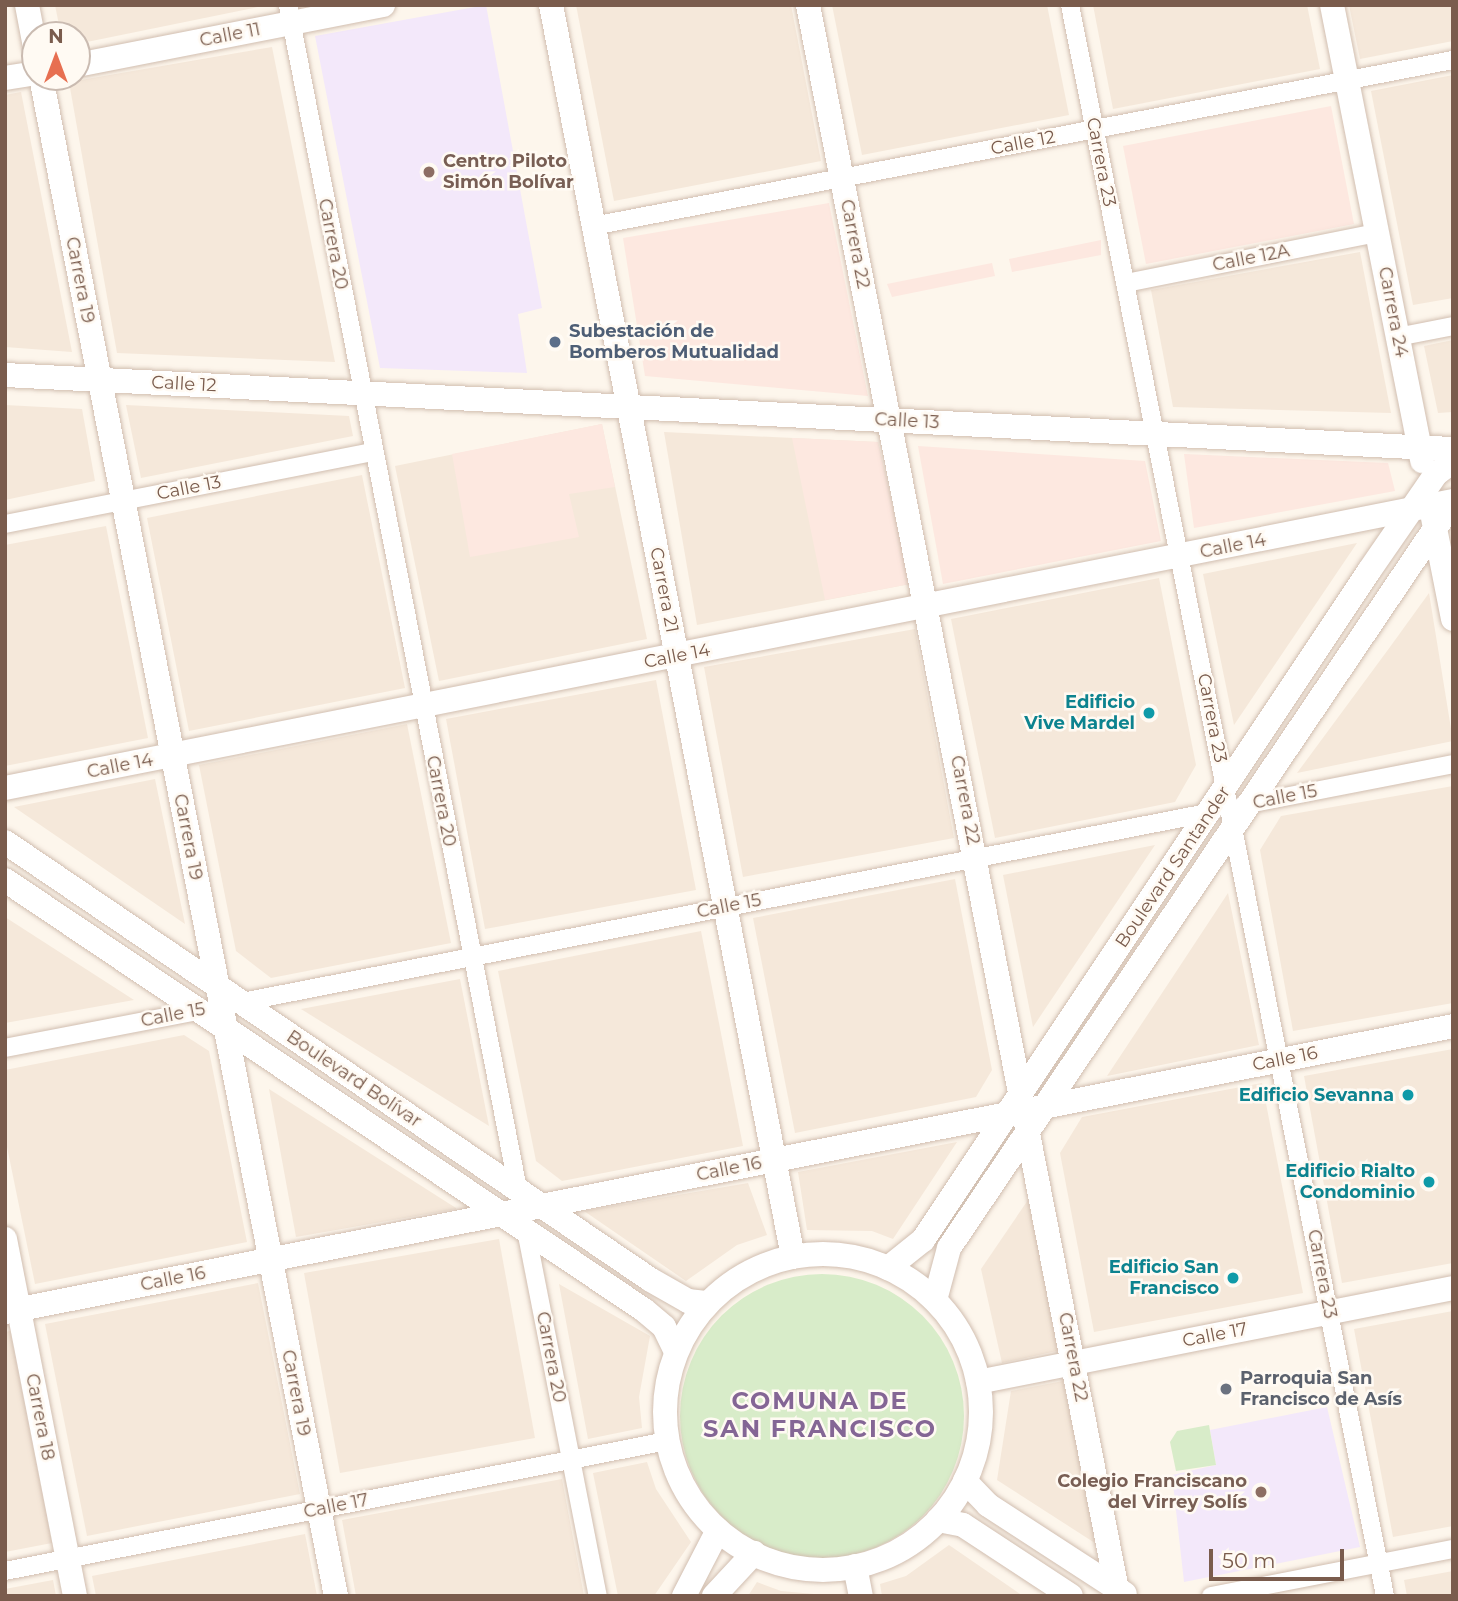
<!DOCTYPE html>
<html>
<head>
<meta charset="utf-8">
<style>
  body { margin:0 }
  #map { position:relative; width:1458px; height:1601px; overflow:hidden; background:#fdf6ec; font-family:Montserrat,sans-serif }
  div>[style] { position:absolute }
  .residential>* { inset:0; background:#f5e8da }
  .commercial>* { inset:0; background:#fde8e0 }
  .education>* { inset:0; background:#f3e8fa }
  .green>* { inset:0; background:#d8ecc9 }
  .round { border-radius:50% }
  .roads { filter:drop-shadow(0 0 2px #d1beb0) drop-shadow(0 0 2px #d1beb0) }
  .street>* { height:18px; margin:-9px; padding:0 9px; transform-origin:9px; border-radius:9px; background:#fff }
  .secondary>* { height:24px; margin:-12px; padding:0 12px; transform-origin:12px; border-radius:12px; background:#fff }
  .secondary>.ring { margin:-12px; padding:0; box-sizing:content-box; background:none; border:24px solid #fff; border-radius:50% }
  .dots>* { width:19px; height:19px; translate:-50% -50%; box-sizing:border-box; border:4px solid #fffaf3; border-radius:50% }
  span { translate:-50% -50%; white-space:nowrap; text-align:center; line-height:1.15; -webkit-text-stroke:5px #fffaf3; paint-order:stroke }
  .street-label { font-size:18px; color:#7a5c4d }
  .education-label { font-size:18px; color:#785e54; font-weight:700 }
  .left { translate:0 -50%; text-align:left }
  .right { translate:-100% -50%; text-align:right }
  .service-label { font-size:18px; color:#4e5e75; font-weight:700 }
  .culture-label { font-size:18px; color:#0d838f; font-weight:700 }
  .worship-label { font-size:18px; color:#5b616d; font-weight:700 }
  .district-label { font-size:24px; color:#846695; font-weight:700; letter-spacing:2px }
  .frame { position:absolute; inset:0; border:7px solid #7a5c4d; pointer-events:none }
  .north { position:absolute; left:21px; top:21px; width:70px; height:70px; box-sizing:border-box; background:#fffaf3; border:2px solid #cabbb1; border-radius:50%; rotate:0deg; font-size:19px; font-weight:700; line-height:28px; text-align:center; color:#7a5c4d }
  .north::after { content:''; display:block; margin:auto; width:24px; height:32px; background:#e76f51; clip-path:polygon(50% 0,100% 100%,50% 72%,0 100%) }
  .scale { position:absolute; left:1209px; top:1549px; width:135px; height:32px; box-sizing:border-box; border:4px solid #7a5c4d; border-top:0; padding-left:9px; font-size:21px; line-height:24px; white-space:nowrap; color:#7a5c4d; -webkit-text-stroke:5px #fffaf3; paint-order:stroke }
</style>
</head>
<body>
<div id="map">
  <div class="residential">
    <div style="clip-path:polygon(55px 5px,268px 5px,77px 44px,77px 35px,61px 35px)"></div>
    <div style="clip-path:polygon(576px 5px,791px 5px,821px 161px,614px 201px)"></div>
    <div style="clip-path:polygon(832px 5px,1047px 5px,1069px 115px,862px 155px)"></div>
    <div style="clip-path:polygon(1093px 5px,1307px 5px,1320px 69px,1113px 109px)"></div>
    <div style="clip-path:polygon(1349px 5px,1453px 5px,1453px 41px,1360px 59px)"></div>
    <div style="clip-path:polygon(272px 47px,335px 362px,117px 353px,69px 82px)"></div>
    <div style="clip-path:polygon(1453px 75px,1453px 298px,1413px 305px,1371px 91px)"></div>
    <div style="clip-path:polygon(21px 92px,72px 352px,5px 347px,5px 95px)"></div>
    <div style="clip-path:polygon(1360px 252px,1391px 413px,1173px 407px,1151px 290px)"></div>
    <div style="clip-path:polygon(1453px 340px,1453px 412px,1438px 413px,1424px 346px)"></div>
    <div style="clip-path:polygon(5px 405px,82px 409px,95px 481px,5px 500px)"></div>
    <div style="clip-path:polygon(126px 405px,349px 416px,353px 436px,141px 478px)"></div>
    <div style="clip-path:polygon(602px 424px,647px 639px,439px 681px,395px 466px)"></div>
    <div style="clip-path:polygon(664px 432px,878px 442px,910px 584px,697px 625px)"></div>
    <div style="clip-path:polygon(362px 475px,405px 688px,189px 731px,147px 518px)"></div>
    <div style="clip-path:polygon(106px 526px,148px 738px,5px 766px,5px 545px)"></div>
    <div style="clip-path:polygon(1357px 543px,1234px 725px,1203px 574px)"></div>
    <div style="clip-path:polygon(1159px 578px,1196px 765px,1175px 802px,995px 838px,951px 619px)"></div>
    <div style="clip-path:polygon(1429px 593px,1453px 741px,1297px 773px,1390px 647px)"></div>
    <div style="clip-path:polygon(915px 629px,954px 838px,743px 877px,704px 667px)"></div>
    <div style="clip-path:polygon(656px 680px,696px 890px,485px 929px,446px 719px)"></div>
    <div style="clip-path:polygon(407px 724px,451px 943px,271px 978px,236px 951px,199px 765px)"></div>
    <div style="clip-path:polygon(155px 779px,185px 924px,14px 807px)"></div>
    <div style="clip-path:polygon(1453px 786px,1453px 1003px,1293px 1031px,1260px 850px,1281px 816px)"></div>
    <div style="clip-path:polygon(1155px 845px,1033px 1027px,1003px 875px)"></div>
    <div style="clip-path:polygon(955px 879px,992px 1070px,976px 1097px,795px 1133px,753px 918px)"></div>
    <div style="clip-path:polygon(1228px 893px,1259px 1045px,1107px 1076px,1170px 981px)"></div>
    <div style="clip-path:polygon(5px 917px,134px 1000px,5px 1023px)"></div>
    <div style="clip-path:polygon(701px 931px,743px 1146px,562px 1181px,536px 1161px,498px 971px)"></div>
    <div style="clip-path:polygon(460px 979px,489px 1126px,301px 1009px)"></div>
    <div style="clip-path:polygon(184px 1035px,209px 1051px,247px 1242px,35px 1284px,5px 1137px,5px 1070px)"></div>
    <div style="clip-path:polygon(1453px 1049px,1453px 1263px,1342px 1283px,1304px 1076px)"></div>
    <div style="clip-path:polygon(1262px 1083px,1303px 1293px,1094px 1332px,1060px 1153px,1082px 1117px)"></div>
    <div style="clip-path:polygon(269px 1089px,456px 1208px,456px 1209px,296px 1237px)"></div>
    <div style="clip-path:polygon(957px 1142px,893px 1239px,872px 1231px,807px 1230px,798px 1172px)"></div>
    <div style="clip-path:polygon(748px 1183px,767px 1235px,737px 1245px,686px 1281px,584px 1211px)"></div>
    <div style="clip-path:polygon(1028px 1200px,1061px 1350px,1002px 1363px,981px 1269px)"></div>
    <div style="clip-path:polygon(499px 1239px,535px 1438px,340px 1473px,304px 1273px)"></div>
    <div style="clip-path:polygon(258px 1283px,300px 1494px,87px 1536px,45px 1324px)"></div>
    <div style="clip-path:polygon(559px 1284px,650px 1336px,639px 1397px,642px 1428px,588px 1439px)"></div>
    <div style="clip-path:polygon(1453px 1311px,1453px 1526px,1393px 1537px,1354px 1329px)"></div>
    <div style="clip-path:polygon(10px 1331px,52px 1543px,5px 1552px,5px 1332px)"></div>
    <div style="clip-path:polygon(1063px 1381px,1098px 1545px,997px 1480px,1011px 1391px)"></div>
    <div style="clip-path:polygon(647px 1462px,656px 1489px,691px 1542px,654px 1596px,618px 1596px,593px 1473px)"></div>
    <div style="clip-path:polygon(562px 1479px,584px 1596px,356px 1596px,342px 1520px)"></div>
    <div style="clip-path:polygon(305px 1534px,317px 1596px,96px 1596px,92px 1576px)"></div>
    <div style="clip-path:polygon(949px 1545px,1023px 1596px,882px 1596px,880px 1584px,906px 1576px)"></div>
    <div style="clip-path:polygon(1453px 1571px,1453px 1596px,1407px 1596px,1404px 1580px)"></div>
    <div style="clip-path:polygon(53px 1580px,56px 1596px,5px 1596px,5px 1589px)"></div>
    <div style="clip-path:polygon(757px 1582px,781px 1591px,836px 1596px,748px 1596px)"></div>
  </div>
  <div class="commercial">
    <div style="clip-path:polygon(1331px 106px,1354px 224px,1146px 264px,1123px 146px)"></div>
    <div style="clip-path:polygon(829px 203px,868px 396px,645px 376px,623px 238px)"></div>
    <div style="clip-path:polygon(1101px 240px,1101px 255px,1012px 272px,1009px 259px)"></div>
    <div style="clip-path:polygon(992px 263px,995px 276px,892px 297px,887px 284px)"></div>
    <div style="clip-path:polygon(602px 424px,615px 487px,569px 494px,579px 537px,470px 557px,452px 454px)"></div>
    <div style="clip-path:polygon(792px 438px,878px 442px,910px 584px,825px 600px)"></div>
    <div style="clip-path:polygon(918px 446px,1145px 461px,1161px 541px,943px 584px)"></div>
    <div style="clip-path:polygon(1184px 454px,1388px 463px,1395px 491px,1194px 528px)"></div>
  </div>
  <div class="education">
    <div style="clip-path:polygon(486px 5px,542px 308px,518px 314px,527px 373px,380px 368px,315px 36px)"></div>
    <div style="clip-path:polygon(1327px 1407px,1360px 1547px,1184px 1582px,1172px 1475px,1216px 1465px,1210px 1430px)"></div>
  </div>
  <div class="green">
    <div class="round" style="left:680px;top:1274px;width:284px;height:284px"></div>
    <div style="clip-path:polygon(1209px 1425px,1216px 1465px,1176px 1471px,1170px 1442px,1177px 1431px)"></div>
  </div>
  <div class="roads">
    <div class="street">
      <div style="left:288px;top:5px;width:1211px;rotate:79.01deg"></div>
      <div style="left:1070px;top:5px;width:1622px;rotate:78.8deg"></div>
      <div style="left:593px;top:226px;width:876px;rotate:-10.93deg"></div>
      <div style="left:1126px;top:283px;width:256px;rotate:-11.3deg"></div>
      <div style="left:1397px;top:337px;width:57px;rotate:-11.1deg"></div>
      <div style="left:5px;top:524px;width:375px;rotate:-11.1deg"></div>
      <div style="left:1243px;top:805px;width:214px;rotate:-11deg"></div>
      <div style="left:237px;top:1003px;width:994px;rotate:-11.08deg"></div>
      <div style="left:5px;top:1048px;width:202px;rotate:-10.9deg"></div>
      <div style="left:525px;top:1225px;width:378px;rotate:78.9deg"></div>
      <div style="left:5px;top:1571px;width:675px;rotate:-11.11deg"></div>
      <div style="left:1211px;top:1596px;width:247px;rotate:-11deg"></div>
    </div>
    <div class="secondary">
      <div style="left:27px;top:5px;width:43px;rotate:79.2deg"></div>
      <div style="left:551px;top:5px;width:1275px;rotate:79.06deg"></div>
      <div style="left:808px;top:5px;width:1621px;rotate:78.97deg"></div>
      <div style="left:1332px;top:5px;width:465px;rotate:78.8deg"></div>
      <div style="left:77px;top:65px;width:312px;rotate:-11.1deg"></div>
      <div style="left:41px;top:77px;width:1547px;rotate:79.01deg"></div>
      <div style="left:5px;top:78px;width:30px;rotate:-9deg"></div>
      <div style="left:5px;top:375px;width:1450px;rotate:2.93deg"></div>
      <div style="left:1433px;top:518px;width:103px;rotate:78.8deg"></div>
      <div style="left:5px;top:788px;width:1476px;rotate:-11.21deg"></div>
      <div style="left:5px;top:842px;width:780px;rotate:34.14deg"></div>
      <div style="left:651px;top:1280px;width:43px;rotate:29.6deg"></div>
      <div style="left:688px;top:1301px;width:20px;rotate:6deg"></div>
      <div style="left:5px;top:880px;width:770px;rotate:33.94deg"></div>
      <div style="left:644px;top:1310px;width:26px;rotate:40deg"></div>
      <div style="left:664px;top:1327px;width:28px;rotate:64deg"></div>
      <div style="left:5px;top:1239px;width:364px;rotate:78.9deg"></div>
      <div class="ring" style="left:665px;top:1254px;width:292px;height:292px"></div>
      <div style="left:888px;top:1268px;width:45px;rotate:-38.7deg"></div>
      <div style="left:923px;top:1240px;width:804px;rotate:-56.31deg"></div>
      <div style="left:1369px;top:571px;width:118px;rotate:-55.4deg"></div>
      <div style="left:1436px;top:474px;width:21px;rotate:-37deg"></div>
      <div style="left:935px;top:1300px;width:54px;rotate:-74.9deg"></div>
      <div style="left:949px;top:1248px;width:900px;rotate:-55.96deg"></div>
      <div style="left:5px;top:1312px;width:1476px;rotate:-11.17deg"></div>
      <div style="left:978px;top:1382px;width:484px;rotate:-11.2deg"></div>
      <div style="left:965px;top:1481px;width:33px;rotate:46deg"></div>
      <div style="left:988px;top:1505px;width:163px;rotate:33deg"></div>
      <div style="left:938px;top:1520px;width:25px;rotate:11deg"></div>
      <div style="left:963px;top:1525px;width:129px;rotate:33.3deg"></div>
      <div style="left:855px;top:1566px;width:31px;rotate:79deg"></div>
      <div style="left:684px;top:1596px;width:74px;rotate:-62.7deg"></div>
      <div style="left:714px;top:1596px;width:59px;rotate:-47.1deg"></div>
    </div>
  </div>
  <div class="dots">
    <div style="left:429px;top:172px;background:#8d6e63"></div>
    <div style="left:555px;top:342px;background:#5c6f8a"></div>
    <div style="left:1149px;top:713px;background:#0f9aa8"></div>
    <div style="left:1408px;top:1095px;background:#0f9aa8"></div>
    <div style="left:1429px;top:1182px;background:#0f9aa8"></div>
    <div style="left:1233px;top:1278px;background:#0f9aa8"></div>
    <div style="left:1226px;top:1389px;background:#6b7280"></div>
    <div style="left:1261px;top:1492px;background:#8d6e63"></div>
  </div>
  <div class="street-label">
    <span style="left:230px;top:35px;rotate:-11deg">Calle 11</span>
    <span style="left:1023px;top:143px;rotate:-11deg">Calle 12</span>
    <span style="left:1101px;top:162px;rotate:79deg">Carrera 23</span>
    <span style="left:333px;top:244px;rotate:79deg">Carrera 20</span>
    <span style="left:855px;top:244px;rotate:79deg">Carrera 22</span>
    <span style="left:1251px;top:258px;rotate:-11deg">Calle 12A</span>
    <span style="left:80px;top:280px;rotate:79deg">Carrera 19</span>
    <span style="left:1393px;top:312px;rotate:79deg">Carrera 24</span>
    <span style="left:184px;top:384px;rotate:3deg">Calle 12</span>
    <span style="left:907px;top:421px;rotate:3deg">Calle 13</span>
    <span style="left:189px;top:488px;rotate:-11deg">Calle 13</span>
    <span style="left:1233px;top:546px;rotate:-11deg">Calle 14</span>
    <span style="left:664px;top:590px;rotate:79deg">Carrera 21</span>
    <span style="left:677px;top:656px;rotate:-11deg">Calle 14</span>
    <span style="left:1212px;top:718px;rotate:79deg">Carrera 23</span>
    <span style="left:120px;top:766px;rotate:-11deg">Calle 14</span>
    <span style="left:1285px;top:797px;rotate:-11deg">Calle 15</span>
    <span style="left:965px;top:800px;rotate:79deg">Carrera 22</span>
    <span style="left:441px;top:801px;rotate:79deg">Carrera 20</span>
    <span style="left:188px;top:837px;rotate:79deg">Carrera 19</span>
    <span style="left:1173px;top:867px;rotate:-56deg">Boulevard Santander</span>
    <span style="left:729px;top:906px;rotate:-11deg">Calle 15</span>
    <span style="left:173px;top:1015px;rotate:-11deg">Calle 15</span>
    <span style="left:1285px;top:1059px;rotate:-11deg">Calle 16</span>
    <span style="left:354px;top:1079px;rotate:34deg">Boulevard Bolívar</span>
    <span style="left:729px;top:1169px;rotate:-11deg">Calle 16</span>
    <span style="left:1322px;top:1274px;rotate:79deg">Carrera 23</span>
    <span style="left:173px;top:1279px;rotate:-11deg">Calle 16</span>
    <span style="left:1215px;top:1335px;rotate:-11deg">Calle 17</span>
    <span style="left:551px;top:1357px;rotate:79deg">Carrera 20</span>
    <span style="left:1073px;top:1357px;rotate:79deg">Carrera 22</span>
    <span style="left:296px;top:1393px;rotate:79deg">Carrera 19</span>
    <span style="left:40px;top:1417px;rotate:79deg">Carrera 18</span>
    <span style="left:336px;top:1506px;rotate:-11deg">Calle 17</span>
  </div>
  <div class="education-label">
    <span class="left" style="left:443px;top:172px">Centro Piloto<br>Simón Bolívar</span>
    <span class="right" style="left:1247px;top:1492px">Colegio Franciscano<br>del Virrey Solís</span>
  </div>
  <div class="service-label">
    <span class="left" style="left:569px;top:342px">Subestación de<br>Bomberos Mutualidad</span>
  </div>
  <div class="culture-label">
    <span class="right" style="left:1135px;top:713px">Edificio<br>Vive Mardel</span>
    <span class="right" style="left:1394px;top:1095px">Edificio Sevanna</span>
    <span class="right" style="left:1415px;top:1182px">Edificio Rialto<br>Condominio</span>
    <span class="right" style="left:1219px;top:1278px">Edificio San<br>Francisco</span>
  </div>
  <div class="worship-label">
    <span class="left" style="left:1240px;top:1389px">Parroquia San<br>Francisco de Asís</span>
  </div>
  <div class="district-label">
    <span style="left:820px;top:1415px">COMUNA DE<br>SAN FRANCISCO</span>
  </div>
  <div class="frame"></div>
  <div class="north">N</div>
  <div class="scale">50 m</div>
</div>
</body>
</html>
